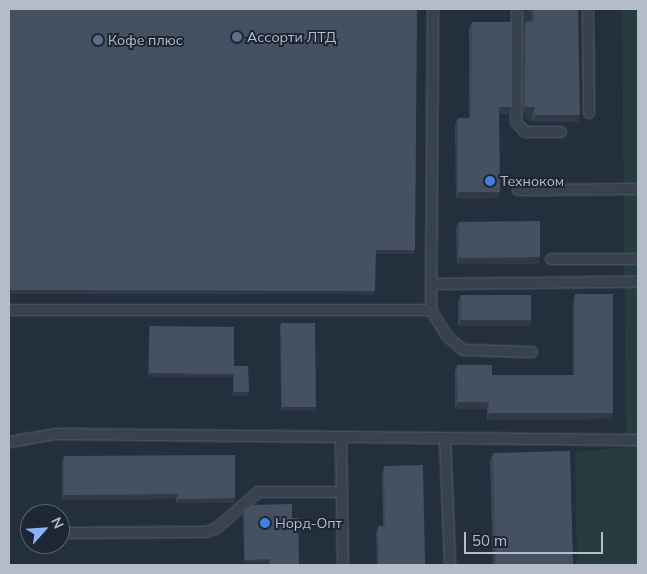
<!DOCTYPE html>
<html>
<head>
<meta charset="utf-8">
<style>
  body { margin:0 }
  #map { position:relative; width:647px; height:574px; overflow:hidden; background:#242f3e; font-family:Mulish,sans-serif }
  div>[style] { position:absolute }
  .green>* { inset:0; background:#263c3f }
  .roads { filter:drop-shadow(0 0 1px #565f6c) drop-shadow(0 0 1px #565f6c) }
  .lane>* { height:10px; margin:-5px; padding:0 5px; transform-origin:5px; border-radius:5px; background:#38414e }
  .wall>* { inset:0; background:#3b4654 }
  .shaded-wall>* { inset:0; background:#303945 }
  .building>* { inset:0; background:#455162 }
  .dots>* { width:14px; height:14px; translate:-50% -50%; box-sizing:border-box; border:2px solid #1d2633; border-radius:50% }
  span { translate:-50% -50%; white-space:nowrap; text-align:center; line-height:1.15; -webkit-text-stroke:4px #1d2633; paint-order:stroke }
  .poi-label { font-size:14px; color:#b4bcc9 }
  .left { translate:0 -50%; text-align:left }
  .frame { position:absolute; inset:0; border:10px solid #b4bcc9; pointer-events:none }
  .north { position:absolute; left:20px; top:504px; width:50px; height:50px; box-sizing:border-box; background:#1d2633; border:1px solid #59626f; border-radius:50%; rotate:64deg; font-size:14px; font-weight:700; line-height:20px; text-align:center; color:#b4bcc9 }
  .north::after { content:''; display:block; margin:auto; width:18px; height:22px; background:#8ab4f8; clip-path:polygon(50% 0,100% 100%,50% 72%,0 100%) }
  .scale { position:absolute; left:464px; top:532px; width:139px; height:22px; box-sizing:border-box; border:2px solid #b4bcc9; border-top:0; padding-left:6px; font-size:15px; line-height:18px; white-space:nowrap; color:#b4bcc9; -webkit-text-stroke:4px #1d2633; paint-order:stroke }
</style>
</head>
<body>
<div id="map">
  <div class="green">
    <div style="clip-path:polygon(529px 9px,576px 9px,532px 13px,532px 122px,522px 117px,522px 13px)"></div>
    <div style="clip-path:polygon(622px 9px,638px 9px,638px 565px,577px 565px,575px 452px,626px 447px)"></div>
  </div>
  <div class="roads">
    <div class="lane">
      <div style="left:517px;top:9px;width:113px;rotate:90.5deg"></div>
      <div style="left:516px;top:122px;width:13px;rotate:48deg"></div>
      <div style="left:525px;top:132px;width:36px"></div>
      <div style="left:588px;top:9px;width:104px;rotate:89.4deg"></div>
      <div style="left:518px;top:190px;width:120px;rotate:-0.5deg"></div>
      <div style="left:551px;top:259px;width:87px"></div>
      <div style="left:431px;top:284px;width:207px;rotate:-0.6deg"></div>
      <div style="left:9px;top:310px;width:422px"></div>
      <div style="left:431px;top:310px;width:301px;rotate:-89.6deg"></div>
      <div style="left:431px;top:310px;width:31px;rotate:58deg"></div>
      <div style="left:447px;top:336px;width:21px;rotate:41deg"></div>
      <div style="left:463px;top:350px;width:69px;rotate:1.7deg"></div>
      <div style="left:341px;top:437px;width:128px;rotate:89.1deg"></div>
      <div style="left:445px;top:438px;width:127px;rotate:87.7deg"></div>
      <div style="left:9px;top:442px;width:48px;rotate:-9.7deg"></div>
      <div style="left:56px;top:434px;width:582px;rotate:0.59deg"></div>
      <div style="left:60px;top:533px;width:146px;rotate:-0.4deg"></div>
      <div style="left:206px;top:532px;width:12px;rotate:-20deg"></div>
      <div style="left:217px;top:528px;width:55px;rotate:-41.3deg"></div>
      <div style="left:258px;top:492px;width:83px"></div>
    </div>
  </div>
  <div class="wall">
    <div style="clip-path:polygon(531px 9px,578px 9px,578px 122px,532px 122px,532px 113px,523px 113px,524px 28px,526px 22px,532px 21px)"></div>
    <div style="clip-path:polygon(472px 22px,509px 114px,499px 114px,498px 198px,456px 199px,455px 124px,458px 118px,469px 118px,469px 28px)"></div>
    <div style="clip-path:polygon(459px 222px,540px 257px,538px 264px,457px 264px,456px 229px)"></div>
    <div style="clip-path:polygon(575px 294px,613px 413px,611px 419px,487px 420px,487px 409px,455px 409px,455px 371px,457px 365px,492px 375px,573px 375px,573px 300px)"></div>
    <div style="clip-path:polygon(461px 295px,531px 320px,529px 326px,458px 326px,458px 301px)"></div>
    <div style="clip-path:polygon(281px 323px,316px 407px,315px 411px,281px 411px,280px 327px)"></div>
    <div style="clip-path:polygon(150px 326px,234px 366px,249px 392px,248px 396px,233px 396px,233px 377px,148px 377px,149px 330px)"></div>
    <div style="clip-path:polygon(493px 453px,573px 565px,493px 565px,490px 460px)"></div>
    <div style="clip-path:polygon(64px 456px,235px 498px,233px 503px,176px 503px,176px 499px,62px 500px,62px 461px)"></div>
    <div style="clip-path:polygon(384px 466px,425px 565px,377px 565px,376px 533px,378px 526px,383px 526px,382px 473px)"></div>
    <div style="clip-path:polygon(244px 511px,292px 518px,299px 565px,269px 565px,269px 563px,244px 563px,243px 514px)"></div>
  </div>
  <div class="shaded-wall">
    <div style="clip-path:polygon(499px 107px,512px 107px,509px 114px,497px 114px)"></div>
    <div style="clip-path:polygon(525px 107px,535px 107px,532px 113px,523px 113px)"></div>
    <div style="clip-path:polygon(535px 115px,580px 115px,578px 122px,532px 122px)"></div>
    <div style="clip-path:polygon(458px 192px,500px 192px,498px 198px,456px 199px)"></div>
    <div style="clip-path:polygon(376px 250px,415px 250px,414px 254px,375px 254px)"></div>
    <div style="clip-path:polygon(540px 257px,538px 264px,457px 264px,459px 258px)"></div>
    <div style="clip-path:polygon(9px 290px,375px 291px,374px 294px,9px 294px)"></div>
    <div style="clip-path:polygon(461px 320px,531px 320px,529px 326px,458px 326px)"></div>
    <div style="clip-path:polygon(149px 373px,234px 374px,233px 377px,148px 377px)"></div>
    <div style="clip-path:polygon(234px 392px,249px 392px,248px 396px,233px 396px)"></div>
    <div style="clip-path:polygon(458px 402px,489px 402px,487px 409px,455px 409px)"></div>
    <div style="clip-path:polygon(282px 407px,316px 407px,315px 411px,281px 411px)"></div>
    <div style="clip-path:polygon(489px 413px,613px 413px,611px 419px,487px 420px)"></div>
    <div style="clip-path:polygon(178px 494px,176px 499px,62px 500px,64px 495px)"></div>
    <div style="clip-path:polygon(235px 498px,233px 503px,176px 503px,178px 499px)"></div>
    <div style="clip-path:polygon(270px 559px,269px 563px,244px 563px,245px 560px)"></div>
  </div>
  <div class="building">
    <div style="clip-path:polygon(9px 9px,417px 9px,415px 250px,376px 250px,375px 291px,9px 290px)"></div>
    <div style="clip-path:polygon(534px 9px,578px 9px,580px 115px,535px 115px,535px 107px,525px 107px,526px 22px,534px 21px)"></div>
    <div style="clip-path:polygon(472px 22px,512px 22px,512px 107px,499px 107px,500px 192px,458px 192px,458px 118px,471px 118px)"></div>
    <div style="clip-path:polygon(540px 221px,540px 257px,459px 258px,459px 222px)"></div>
    <div style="clip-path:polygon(575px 294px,613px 294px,613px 413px,489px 413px,489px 402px,458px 402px,457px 365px,492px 365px,492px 375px,575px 375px)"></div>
    <div style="clip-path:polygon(461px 295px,531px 295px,531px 320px,461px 320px)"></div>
    <div style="clip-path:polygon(281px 323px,315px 323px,316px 407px,282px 407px)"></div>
    <div style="clip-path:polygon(150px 326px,234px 327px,234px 366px,248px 366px,249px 392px,234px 392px,234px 367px,234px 374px,149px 373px)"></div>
    <div style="clip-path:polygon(570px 451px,573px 565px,496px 565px,493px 453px)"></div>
    <div style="clip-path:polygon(235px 455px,235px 498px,178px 499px,178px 494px,64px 495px,64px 456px)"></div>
    <div style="clip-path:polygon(423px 465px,425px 565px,379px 565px,378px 526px,385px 526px,384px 466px)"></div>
    <div style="clip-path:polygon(292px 504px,292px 518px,298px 518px,299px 565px,270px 565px,270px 559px,245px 560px,244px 511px,251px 505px)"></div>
  </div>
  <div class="dots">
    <div style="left:237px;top:37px;background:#5c6f8a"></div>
    <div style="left:98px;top:40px;background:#5c6f8a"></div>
    <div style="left:490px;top:181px;background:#3f7fe0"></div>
    <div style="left:265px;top:523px;background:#3f7fe0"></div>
  </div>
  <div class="poi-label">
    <span class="left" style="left:247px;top:37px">Ассорти ЛТД</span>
    <span class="left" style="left:108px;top:40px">Кофе плюс</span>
    <span class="left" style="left:500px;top:181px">Техноком</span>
    <span class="left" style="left:275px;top:523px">Норд-Опт</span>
  </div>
  <div class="frame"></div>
  <div class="north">N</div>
  <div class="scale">50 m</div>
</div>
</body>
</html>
